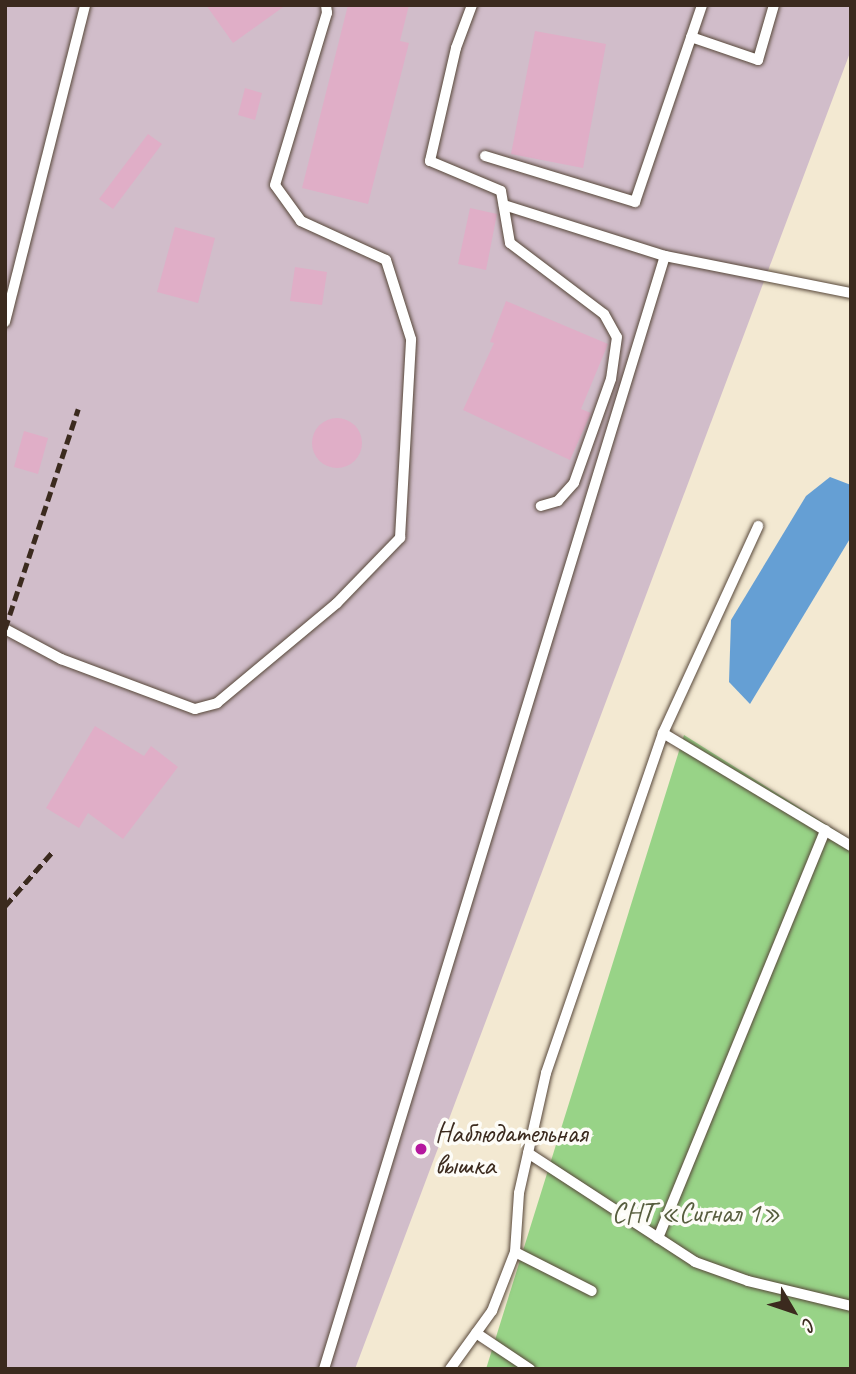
<!DOCTYPE html>
<html>
<head>
<meta charset="utf-8">
<style>
  body { margin:0 }
  #map { position:relative; width:856px; height:1374px; overflow:hidden; background:#f3e9d2; font-family:Caveat,sans-serif }
  div>[style] { position:absolute }
  .industrial>* { inset:0; background:#d1bdca }
  .green>* { inset:0; background:#98d387 }
  .water>* { inset:0; background:#659fd4 }
  .building>* { inset:0; background:#e0aec7 }
  .round { border-radius:50% }
  .roads { filter:drop-shadow(0 0 2px #574739) drop-shadow(0 0 2px #574739) }
  .service>* { height:10px; margin:-5px; padding:0 5px; transform-origin:5px; border-radius:5px; background:#fff }
  .rail>* { height:5px; margin-top:-2.5px; transform-origin:0; background:repeating-linear-gradient(90deg,#3b2a1e 0 10px,transparent 0 15px) }
  .dots>* { width:19px; height:19px; translate:-50% -50%; box-sizing:border-box; border:4px solid #fdfcf7; border-radius:50% }
  span { translate:-50% -50%; white-space:nowrap; text-align:center; line-height:1.15; -webkit-text-stroke:7px #fdfcf7; paint-order:stroke }
  .poi-label { font-size:28px; color:#3b2a1e }
  .left { translate:0 -50%; text-align:left }
  .park-label { font-size:28px; color:#575d3e }
  .frame { position:absolute; inset:0; border:7px solid #3b2a1e; pointer-events:none }
  .north { position:absolute; left:758px; top:1276px; width:70px; height:70px; -webkit-text-stroke:5px #fdfcf7; paint-order:stroke; rotate:129deg; font-size:19px; font-weight:700; line-height:28px; text-align:center; color:#3b2a1e }
  .north::after { content:''; display:block; margin:auto; width:24px; height:32px; background:#3b2a1e; clip-path:polygon(50% 0,100% 100%,50% 72%,0 100%) }
</style>
</head>
<body>
<div id="map">
  <div class="industrial">
    <div style="clip-path:polygon(5px 5px,851px 5px,851px 50px,355px 1369px,5px 1369px)"></div>
  </div>
  <div class="green">
    <div style="clip-path:polygon(684px 735px,851px 840px,851px 1369px,486px 1369px)"></div>
  </div>
  <div class="water">
    <div style="clip-path:polygon(830px 477px,851px 485px,851px 537px,750px 704px,729px 682px,731px 620px,806px 496px)"></div>
  </div>
  <div class="building">
    <div style="clip-path:polygon(206px 5px,286px 5px,233px 43px)"></div>
    <div style="clip-path:polygon(348px 5px,409px 5px,400px 41px,409px 43px,368px 204px,302px 188px)"></div>
    <div style="clip-path:polygon(535px 31px,606px 44px,583px 168px,511px 154px)"></div>
    <div style="clip-path:polygon(245px 88px,262px 93px,255px 120px,238px 115px)"></div>
    <div style="clip-path:polygon(148px 134px,162px 144px,113px 209px,99px 199px)"></div>
    <div style="clip-path:polygon(470px 208px,497px 214px,486px 270px,458px 264px)"></div>
    <div style="clip-path:polygon(175px 227px,215px 238px,198px 303px,157px 292px)"></div>
    <div style="clip-path:polygon(295px 267px,327px 272px,322px 305px,290px 301px)"></div>
    <div style="clip-path:polygon(506px 301px,608px 344px,581px 409px,591px 413px,570px 460px,463px 410px,494px 343px,490px 342px)"></div>
    <div class="round" style="left:312px;top:418px;width:50px;height:50px"></div>
    <div style="clip-path:polygon(24px 431px,48px 438px,38px 474px,14px 467px)"></div>
    <div style="clip-path:polygon(95px 726px,144px 756px,151px 746px,178px 767px,123px 839px,88px 813px,79px 828px,46px 808px)"></div>
  </div>
  <div class="roads">
    <div class="service">
      <div style="left:472px;top:5px;width:46px;rotate:110.4deg"></div>
      <div style="left:456px;top:48px;width:116px;rotate:103deg"></div>
      <div style="left:430px;top:161px;width:77px;rotate:22.9deg"></div>
      <div style="left:501px;top:191px;width:53px;rotate:80.2deg"></div>
      <div style="left:510px;top:243px;width:118px;rotate:37.1deg"></div>
      <div style="left:604px;top:314px;width:26px;rotate:61deg"></div>
      <div style="left:617px;top:337px;width:42px;rotate:98.1deg"></div>
      <div style="left:611px;top:379px;width:110px;rotate:109.6deg"></div>
      <div style="left:574px;top:483px;width:24px;rotate:132deg"></div>
      <div style="left:558px;top:501px;width:18px;rotate:164deg"></div>
      <div style="left:691px;top:37px;width:71px;rotate:18.9deg"></div>
      <div style="left:758px;top:60px;width:57px;rotate:-73.8deg"></div>
      <div style="left:485px;top:156px;width:157px;rotate:17deg"></div>
      <div style="left:635px;top:202px;width:208px;rotate:-71.2deg"></div>
      <div style="left:504px;top:205px;width:169px;rotate:17.6deg"></div>
      <div style="left:665px;top:256px;width:190px;rotate:11.3deg"></div>
      <div style="left:5px;top:322px;width:327px;rotate:-75.8deg"></div>
      <div style="left:5px;top:629px;width:64px;rotate:28.2deg"></div>
      <div style="left:61px;top:659px;width:143px;rotate:20.5deg"></div>
      <div style="left:195px;top:709px;width:23px;rotate:-15deg"></div>
      <div style="left:217px;top:703px;width:156px;rotate:-39.8deg"></div>
      <div style="left:337px;top:603px;width:91px;rotate:-45.9deg"></div>
      <div style="left:400px;top:538px;width:199px;rotate:-86.8deg"></div>
      <div style="left:411px;top:339px;width:83px;rotate:-107.6deg"></div>
      <div style="left:386px;top:260px;width:94px;rotate:-155.4deg"></div>
      <div style="left:301px;top:221px;width:44px;rotate:-125.8deg"></div>
      <div style="left:275px;top:185px;width:180px;rotate:-73.2deg"></div>
      <div style="left:327px;top:13px;width:8px;rotate:-97deg"></div>
      <div style="left:663px;top:733px;width:219px;rotate:31deg"></div>
      <div style="left:528px;top:1153px;width:199px;rotate:33.1deg"></div>
      <div style="left:695px;top:1262px;width:56px;rotate:19.7deg"></div>
      <div style="left:748px;top:1281px;width:106px;rotate:13.6deg"></div>
      <div style="left:658px;top:1238px;width:441px;rotate:-67.7deg"></div>
      <div style="left:515px;top:1252px;width:86px;rotate:26.9deg"></div>
      <div style="left:476px;top:1333px;width:65px;rotate:33.7deg"></div>
      <div style="left:324px;top:1369px;width:1164px;rotate:-72.97deg"></div>
      <div style="left:450px;top:1369px;width:72px;rotate:-54.1deg"></div>
      <div style="left:492px;top:1311px;width:63px;rotate:-68.7deg"></div>
      <div style="left:515px;top:1252px;width:59px;rotate:-86.1deg"></div>
      <div style="left:519px;top:1193px;width:123px;rotate:-77.3deg"></div>
      <div style="left:546px;top:1073px;width:360px;rotate:-71deg"></div>
      <div style="left:663px;top:733px;width:228px;rotate:-65.3deg"></div>
    </div>
  </div>
  <div class="rail">
    <div style="left:5px;top:629px;width:232px;rotate:-71.6deg"></div>
    <div style="left:5px;top:906px;width:74px;rotate:-48.8deg"></div>
  </div>
  <div class="dots">
    <div style="left:421px;top:1149px;background:#b5179e"></div>
  </div>
  <div class="poi-label">
    <span class="left" style="left:435px;top:1149px">Наблюдательная<br>вышка</span>
  </div>
  <div class="park-label">
    <span style="left:696px;top:1213px">СНТ «Сигнал 1»</span>
  </div>
  <div class="frame"></div>
  <div class="north">С</div>
</div>
</body>
</html>
